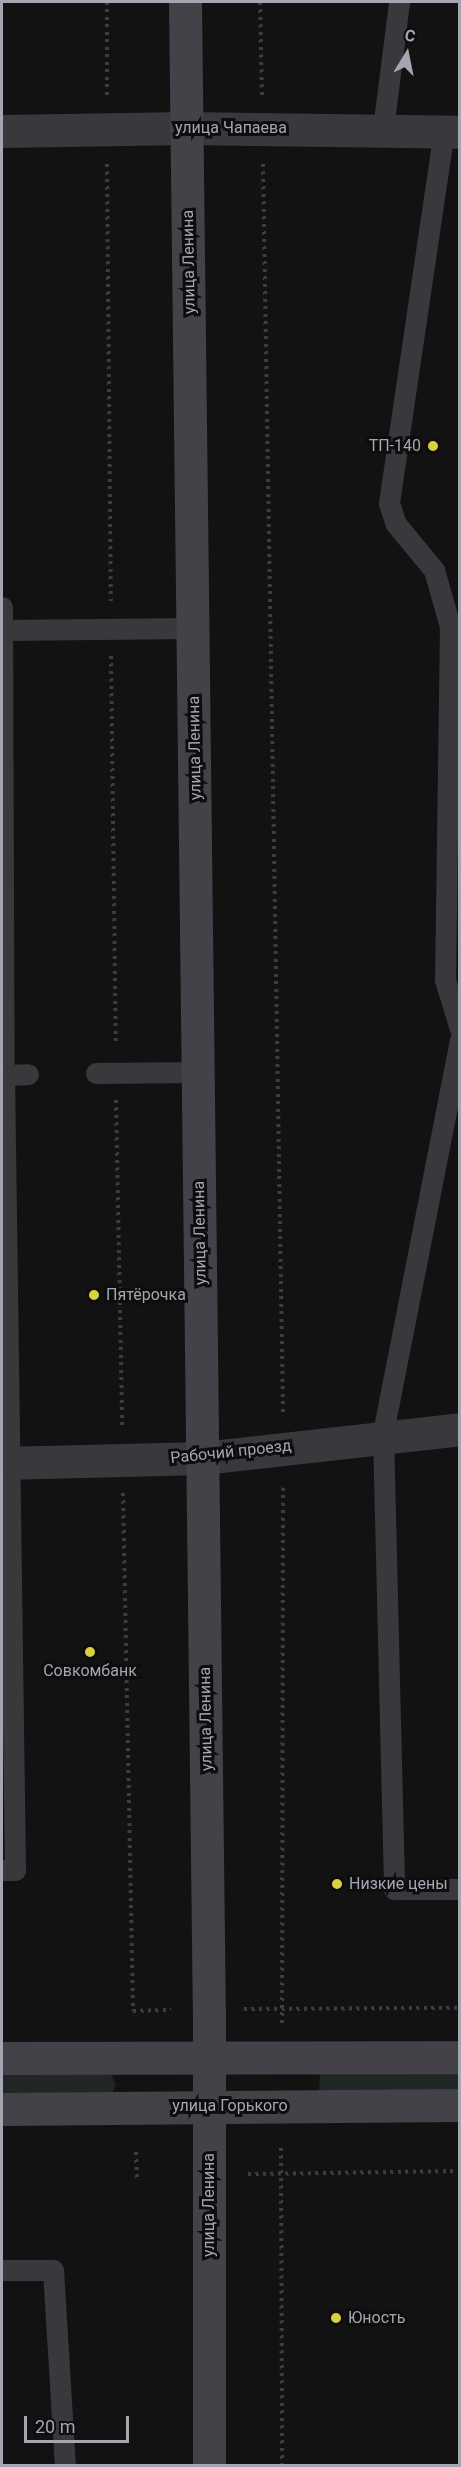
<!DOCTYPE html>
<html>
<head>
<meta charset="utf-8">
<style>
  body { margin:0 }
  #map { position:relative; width:461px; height:2467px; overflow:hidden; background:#121213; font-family:Roboto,sans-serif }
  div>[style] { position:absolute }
  .green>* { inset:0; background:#212724 }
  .path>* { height:4px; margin-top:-2px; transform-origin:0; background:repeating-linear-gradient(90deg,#3c3c41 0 3px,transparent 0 7.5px) }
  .service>* { height:21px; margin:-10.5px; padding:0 10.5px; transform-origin:10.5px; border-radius:10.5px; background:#39383d }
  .minor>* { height:33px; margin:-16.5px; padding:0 16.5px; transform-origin:16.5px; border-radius:16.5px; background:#39383d }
  .tertiary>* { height:33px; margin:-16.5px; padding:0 16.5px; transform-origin:16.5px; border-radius:16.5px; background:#39383d }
  .secondary>* { height:33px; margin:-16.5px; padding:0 16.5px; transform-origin:16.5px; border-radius:16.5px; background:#424248 }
  .dots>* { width:16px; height:16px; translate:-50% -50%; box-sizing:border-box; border:3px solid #0d0d0e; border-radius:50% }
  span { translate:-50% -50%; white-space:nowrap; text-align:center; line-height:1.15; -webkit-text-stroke:6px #0d0d0e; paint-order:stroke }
  .street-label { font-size:16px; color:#a5a6b2 }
  .poi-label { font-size:16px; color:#a5a6b2 }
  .right { translate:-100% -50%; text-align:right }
  .left { translate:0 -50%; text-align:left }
  .frame { position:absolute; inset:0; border:3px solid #a5a6b2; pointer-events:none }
  .north { position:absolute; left:377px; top:24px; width:60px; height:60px; -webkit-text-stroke:4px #0d0d0e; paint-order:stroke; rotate:10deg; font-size:16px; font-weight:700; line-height:24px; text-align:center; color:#a5a6b2 }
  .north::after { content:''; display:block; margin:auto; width:21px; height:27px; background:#a5a6b2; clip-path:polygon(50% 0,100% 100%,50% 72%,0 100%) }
  .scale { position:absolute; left:24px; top:2416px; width:105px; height:27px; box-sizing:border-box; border:3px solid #a5a6b2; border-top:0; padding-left:8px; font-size:18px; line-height:21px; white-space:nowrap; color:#a5a6b2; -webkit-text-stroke:4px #0d0d0e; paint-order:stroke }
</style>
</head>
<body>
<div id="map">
  <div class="green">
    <div style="clip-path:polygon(330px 2071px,459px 2071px,459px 2095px,319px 2091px,320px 2074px)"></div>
    <div style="clip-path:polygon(110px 2073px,116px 2085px,111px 2095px,2px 2098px,2px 2074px)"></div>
  </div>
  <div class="path">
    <div style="left:107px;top:2px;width:95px;rotate:90deg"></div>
    <div style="left:260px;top:2px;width:95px;rotate:88.8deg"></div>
    <div style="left:107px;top:164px;width:437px;rotate:89.5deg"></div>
    <div style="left:263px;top:164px;width:1250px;rotate:89.08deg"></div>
    <div style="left:111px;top:656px;width:389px;rotate:89.3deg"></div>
    <div style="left:116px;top:1100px;width:326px;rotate:88.9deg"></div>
    <div style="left:123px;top:1493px;width:518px;rotate:88.89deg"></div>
    <div style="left:133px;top:2011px;width:38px;rotate:-2deg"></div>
    <div style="left:244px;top:2009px;width:216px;rotate:-0.3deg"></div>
    <div style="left:282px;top:2023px;width:539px;rotate:-89.89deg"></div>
    <div style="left:281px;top:2148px;width:318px;rotate:89.8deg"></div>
    <div style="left:136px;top:2152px;width:28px;rotate:88deg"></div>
    <div style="left:248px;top:2174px;width:212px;rotate:-0.8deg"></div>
  </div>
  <div class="service">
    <div style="left:383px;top:129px;width:128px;rotate:-82.8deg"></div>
    <div style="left:444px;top:130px;width:377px;rotate:98.4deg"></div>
    <div style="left:389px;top:503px;width:22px;rotate:72deg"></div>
    <div style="left:396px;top:524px;width:60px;rotate:50.4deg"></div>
    <div style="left:434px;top:570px;width:58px;rotate:74.1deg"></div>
    <div style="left:450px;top:626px;width:354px;rotate:90.8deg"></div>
    <div style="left:445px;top:980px;width:51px;rotate:73deg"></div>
    <div style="left:2px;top:607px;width:468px;rotate:89.8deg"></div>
    <div style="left:4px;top:1075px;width:24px;rotate:-2deg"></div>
    <div style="left:2px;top:630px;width:191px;rotate:-0.6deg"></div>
    <div style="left:460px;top:1040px;width:401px;rotate:101.1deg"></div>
    <div style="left:383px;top:1434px;width:455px;rotate:88.6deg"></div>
    <div style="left:394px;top:1889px;width:66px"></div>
    <div style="left:96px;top:1073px;width:103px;rotate:-0.6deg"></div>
    <div style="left:2px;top:1870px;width:13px"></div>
    <div style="left:15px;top:1870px;width:795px;rotate:-90.79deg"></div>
    <div style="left:2px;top:2270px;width:51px"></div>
    <div style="left:53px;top:2270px;width:196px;rotate:86.5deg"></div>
  </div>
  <div class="minor">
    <div style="left:2px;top:131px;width:185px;rotate:-0.9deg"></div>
    <div style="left:2px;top:1463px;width:201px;rotate:-1.4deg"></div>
    <div style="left:203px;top:1458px;width:259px;rotate:-6.4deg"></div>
  </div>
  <div class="tertiary">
    <div style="left:187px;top:128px;width:273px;rotate:0.8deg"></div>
  </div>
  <div class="secondary">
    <div style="left:185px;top:2px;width:2008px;rotate:89.32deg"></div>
    <div style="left:209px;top:2010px;width:456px;rotate:90deg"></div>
    <div style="left:2px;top:2058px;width:458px;rotate:-0.1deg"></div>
    <div style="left:2px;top:2109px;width:458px;rotate:-0.5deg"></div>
  </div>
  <div class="dots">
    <div style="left:433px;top:446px;background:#dbd042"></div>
    <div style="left:94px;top:1295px;background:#dbd042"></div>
    <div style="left:90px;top:1652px;background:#dbd042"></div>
    <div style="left:337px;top:1884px;background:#dbd042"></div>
    <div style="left:336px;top:2318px;background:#dbd042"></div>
  </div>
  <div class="street-label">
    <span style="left:231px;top:128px">улица Чапаева</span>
    <span style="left:189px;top:262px;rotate:-91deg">улица Ленина</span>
    <span style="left:195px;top:748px;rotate:-91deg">улица Ленина</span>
    <span style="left:200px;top:1233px;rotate:-91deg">улица Ленина</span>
    <span style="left:231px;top:1452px;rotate:-6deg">Рабочий проезд</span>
    <span style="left:206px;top:1719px;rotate:-91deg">улица Ленина</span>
    <span style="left:230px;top:2106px">улица Горького</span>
    <span style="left:209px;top:2205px;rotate:-90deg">улица Ленина</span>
  </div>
  <div class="poi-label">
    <span class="right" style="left:421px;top:446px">ТП-140</span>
    <span class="left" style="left:106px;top:1295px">Пятёрочка</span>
    <span style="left:90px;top:1671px">Совкомбанк</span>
    <span class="left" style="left:349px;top:1884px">Низкие цены</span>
    <span class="left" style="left:348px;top:2318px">Юность</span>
  </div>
  <div class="frame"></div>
  <div class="north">С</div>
  <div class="scale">20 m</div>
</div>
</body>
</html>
